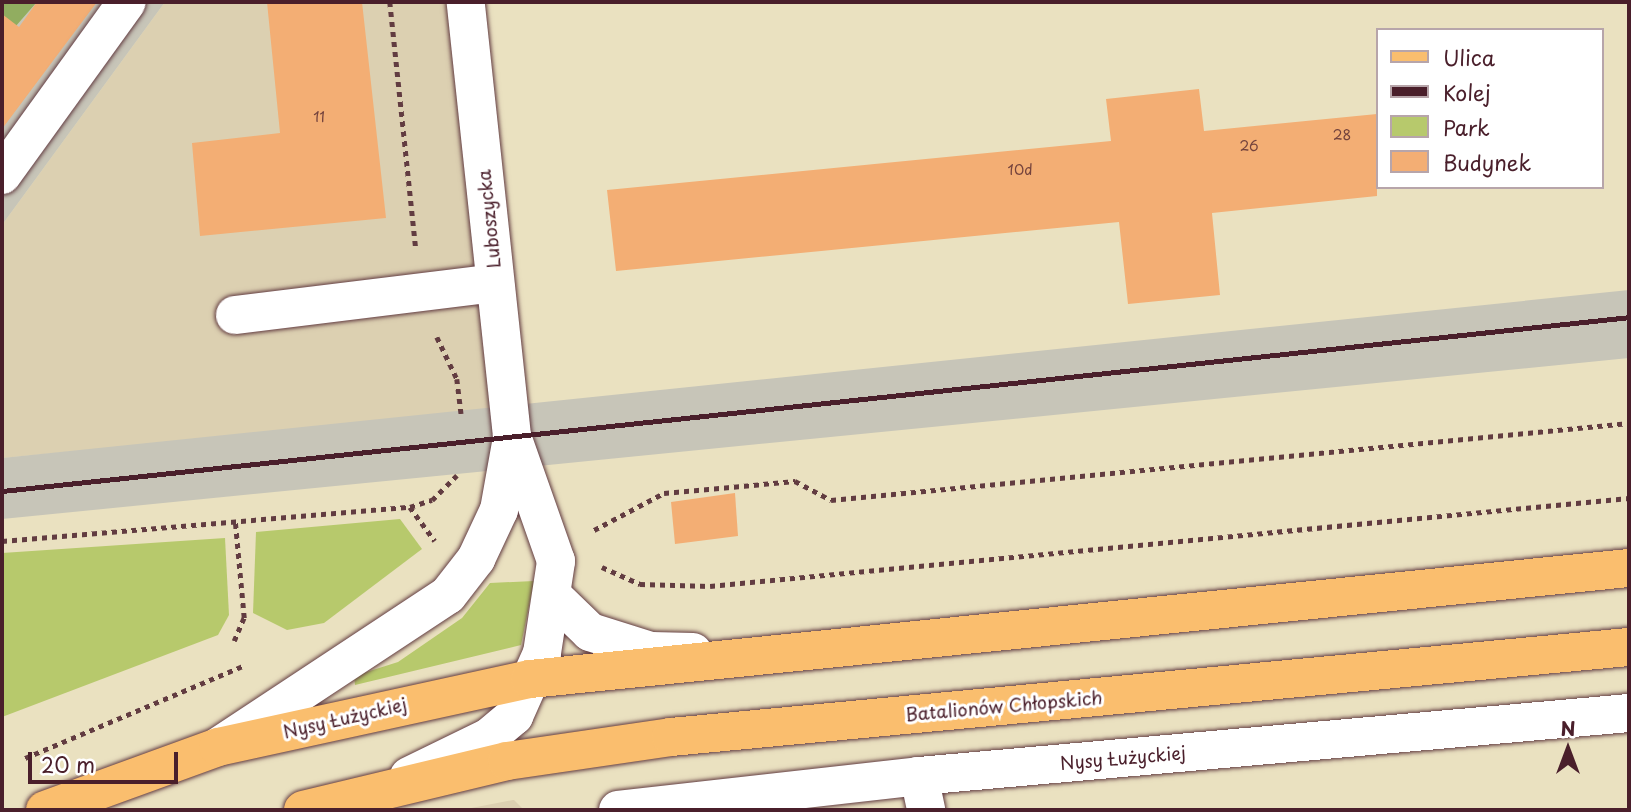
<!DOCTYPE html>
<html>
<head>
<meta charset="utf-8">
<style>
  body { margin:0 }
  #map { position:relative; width:1631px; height:812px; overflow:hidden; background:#eae1c0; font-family:"Playpen Sans",sans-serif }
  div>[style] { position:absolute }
  .built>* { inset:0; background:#dcd0b1 }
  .industrial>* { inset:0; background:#c7c5b8 }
  .green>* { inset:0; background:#b7c96c }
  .forest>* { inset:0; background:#91ad60 }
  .building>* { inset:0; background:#f3ae74 }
  .path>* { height:4.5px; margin-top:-2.25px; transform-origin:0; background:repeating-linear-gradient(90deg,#623c41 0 5px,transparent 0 10px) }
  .roads { filter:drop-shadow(0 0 2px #623c41) drop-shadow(0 0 2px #623c41) }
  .minor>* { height:38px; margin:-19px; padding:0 19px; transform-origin:19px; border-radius:19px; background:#fff }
  .major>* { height:38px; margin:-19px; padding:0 19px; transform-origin:19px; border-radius:19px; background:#fabe6e }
  .rail>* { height:5px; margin:-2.5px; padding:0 2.5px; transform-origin:2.5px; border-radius:2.5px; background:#4a1f2b }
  span { translate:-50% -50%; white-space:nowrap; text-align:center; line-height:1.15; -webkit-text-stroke:6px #fff; paint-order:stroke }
  .number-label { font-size:14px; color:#74433d }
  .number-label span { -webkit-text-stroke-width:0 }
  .street-label { font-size:18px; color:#4a1f2b }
  .frame { position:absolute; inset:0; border:4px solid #4a1f2b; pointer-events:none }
  .legend { position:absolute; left:1376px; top:28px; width:228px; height:161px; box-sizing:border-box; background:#fff; border:2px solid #b7a5aa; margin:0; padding:9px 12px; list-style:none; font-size:21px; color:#4a1f2b }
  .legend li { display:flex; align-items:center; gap:14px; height:35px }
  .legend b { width:35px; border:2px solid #b7a5aa }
  .north { position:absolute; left:1533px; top:714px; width:70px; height:70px; -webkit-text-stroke:5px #fff; paint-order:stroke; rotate:0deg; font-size:19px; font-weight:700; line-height:28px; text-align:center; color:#4a1f2b }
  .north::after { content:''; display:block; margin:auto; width:24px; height:32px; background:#4a1f2b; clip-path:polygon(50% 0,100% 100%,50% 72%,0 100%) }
  .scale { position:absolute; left:28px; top:752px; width:150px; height:32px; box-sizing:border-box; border:4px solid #4a1f2b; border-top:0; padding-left:9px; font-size:21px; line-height:24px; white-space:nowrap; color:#4a1f2b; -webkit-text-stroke:5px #fff; paint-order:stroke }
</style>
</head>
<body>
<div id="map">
  <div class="built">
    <div style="clip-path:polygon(165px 2px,466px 2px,509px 410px,2px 458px,2px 225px)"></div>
    <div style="clip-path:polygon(514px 800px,524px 810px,461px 810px,513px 800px)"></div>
  </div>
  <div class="industrial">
    <div style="clip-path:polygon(37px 2px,165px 2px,2px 225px,2px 42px)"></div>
    <div style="clip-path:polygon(1629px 290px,1629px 358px,2px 519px,2px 458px)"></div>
  </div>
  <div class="green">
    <div style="clip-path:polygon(400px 519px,422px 549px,324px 623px,287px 630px,253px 613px,256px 532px)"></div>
    <div style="clip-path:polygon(225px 538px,229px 615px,218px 635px,2px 717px,2px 553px)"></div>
    <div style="clip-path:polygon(534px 581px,521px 645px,355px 685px,354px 676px,398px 662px,462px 618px,490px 583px)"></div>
  </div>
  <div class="forest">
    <div style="clip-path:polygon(2px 2px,37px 2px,2px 42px)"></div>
  </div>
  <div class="building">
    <div style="clip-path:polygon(37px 2px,97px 2px,2px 129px,2px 14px,19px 27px)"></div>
    <div style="clip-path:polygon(267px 2px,362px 2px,386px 218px,200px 236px,192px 143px,280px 133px)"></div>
    <div style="clip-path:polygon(1199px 89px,1204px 131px,1377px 114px,1377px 196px,1212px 213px,1220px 295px,1128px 304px,1119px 222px,616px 271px,607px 190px,1111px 141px,1106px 99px)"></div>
    <div style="clip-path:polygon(735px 493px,738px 536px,675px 544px,671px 502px)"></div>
  </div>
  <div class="path">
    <div style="left:390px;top:2px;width:247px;rotate:84deg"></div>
    <div style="left:437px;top:337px;width:47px;rotate:64.5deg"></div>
    <div style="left:457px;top:379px;width:35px;rotate:83deg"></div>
    <div style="left:410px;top:507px;width:42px;rotate:53.7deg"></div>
    <div style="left:594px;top:530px;width:79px;rotate:-27.9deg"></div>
    <div style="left:664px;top:493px;width:132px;rotate:-5.2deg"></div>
    <div style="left:795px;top:481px;width:41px;rotate:27.8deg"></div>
    <div style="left:831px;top:500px;width:802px;rotate:-5.51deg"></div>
    <div style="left:2px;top:541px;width:409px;rotate:-4.8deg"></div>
    <div style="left:410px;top:507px;width:23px;rotate:-18deg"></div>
    <div style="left:432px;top:500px;width:35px;rotate:-45deg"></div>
    <div style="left:602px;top:567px;width:42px;rotate:24.1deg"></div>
    <div style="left:640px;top:584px;width:70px;rotate:1.6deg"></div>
    <div style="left:710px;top:586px;width:923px;rotate:-5.47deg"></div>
    <div style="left:234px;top:641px;width:25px;rotate:-67deg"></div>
    <div style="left:244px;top:618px;width:97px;rotate:-95.3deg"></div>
    <div style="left:25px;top:758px;width:237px;rotate:-22.9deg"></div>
  </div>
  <div class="roads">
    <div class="minor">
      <div style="left:2px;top:175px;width:213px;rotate:-54.2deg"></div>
      <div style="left:235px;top:315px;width:262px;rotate:-7deg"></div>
      <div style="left:552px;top:595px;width:53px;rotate:44.2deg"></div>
      <div style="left:590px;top:632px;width:64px;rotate:17.3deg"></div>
      <div style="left:651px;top:651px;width:42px;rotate:1.4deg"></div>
      <div style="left:219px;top:746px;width:274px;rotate:-33.4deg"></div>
      <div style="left:448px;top:595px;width:46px;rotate:-52.1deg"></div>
      <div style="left:476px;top:559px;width:54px;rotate:-64.9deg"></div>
      <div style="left:499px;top:510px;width:73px;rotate:-79.8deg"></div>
      <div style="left:409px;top:776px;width:89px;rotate:-26deg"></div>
      <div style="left:489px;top:737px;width:33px;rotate:-40deg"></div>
      <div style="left:514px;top:716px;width:69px;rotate:-66deg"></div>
      <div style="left:542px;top:653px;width:93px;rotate:-81.3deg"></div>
      <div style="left:556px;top:561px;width:133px;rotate:-109.4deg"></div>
      <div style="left:512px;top:436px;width:436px;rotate:-96.1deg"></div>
      <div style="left:919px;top:776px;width:35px;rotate:78deg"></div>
      <div style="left:618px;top:810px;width:303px;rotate:-6.4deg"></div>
      <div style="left:919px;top:776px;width:713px;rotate:-5.07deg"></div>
    </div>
    <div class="major">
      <div style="left:45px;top:810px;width:184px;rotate:-20deg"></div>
      <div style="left:218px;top:747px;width:319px;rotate:-12.3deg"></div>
      <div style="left:530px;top:679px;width:1105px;rotate:-5.77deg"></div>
      <div style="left:303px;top:810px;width:210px;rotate:-13.5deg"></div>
      <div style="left:507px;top:761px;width:166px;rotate:-8.3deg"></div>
      <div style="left:671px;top:737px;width:962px;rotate:-5.37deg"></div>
    </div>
  </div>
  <div class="rail">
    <div style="left:2px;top:491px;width:1636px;rotate:-6.1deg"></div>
  </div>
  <div class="number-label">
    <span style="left:319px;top:117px">11</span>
    <span style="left:1342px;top:135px">28</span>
    <span style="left:1249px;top:146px">26</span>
    <span style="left:1020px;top:170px">10d</span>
  </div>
  <div class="street-label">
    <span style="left:489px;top:219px;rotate:-96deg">Luboszycka</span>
    <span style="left:1004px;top:706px;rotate:-5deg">Batalionów Chłopskich</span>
    <span style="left:345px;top:718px;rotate:-13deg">Nysy Łużyckiej</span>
    <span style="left:1123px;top:758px;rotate:-5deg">Nysy Łużyckiej</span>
  </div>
  <div class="frame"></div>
  <ul class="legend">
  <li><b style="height:9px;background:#fabe6e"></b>Ulica</li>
  <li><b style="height:9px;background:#4a1f2b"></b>Kolej</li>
  <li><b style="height:19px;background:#b7c96c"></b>Park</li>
  <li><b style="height:19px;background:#f3ae74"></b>Budynek</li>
  </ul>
  <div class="north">N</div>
  <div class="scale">20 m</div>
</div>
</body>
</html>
